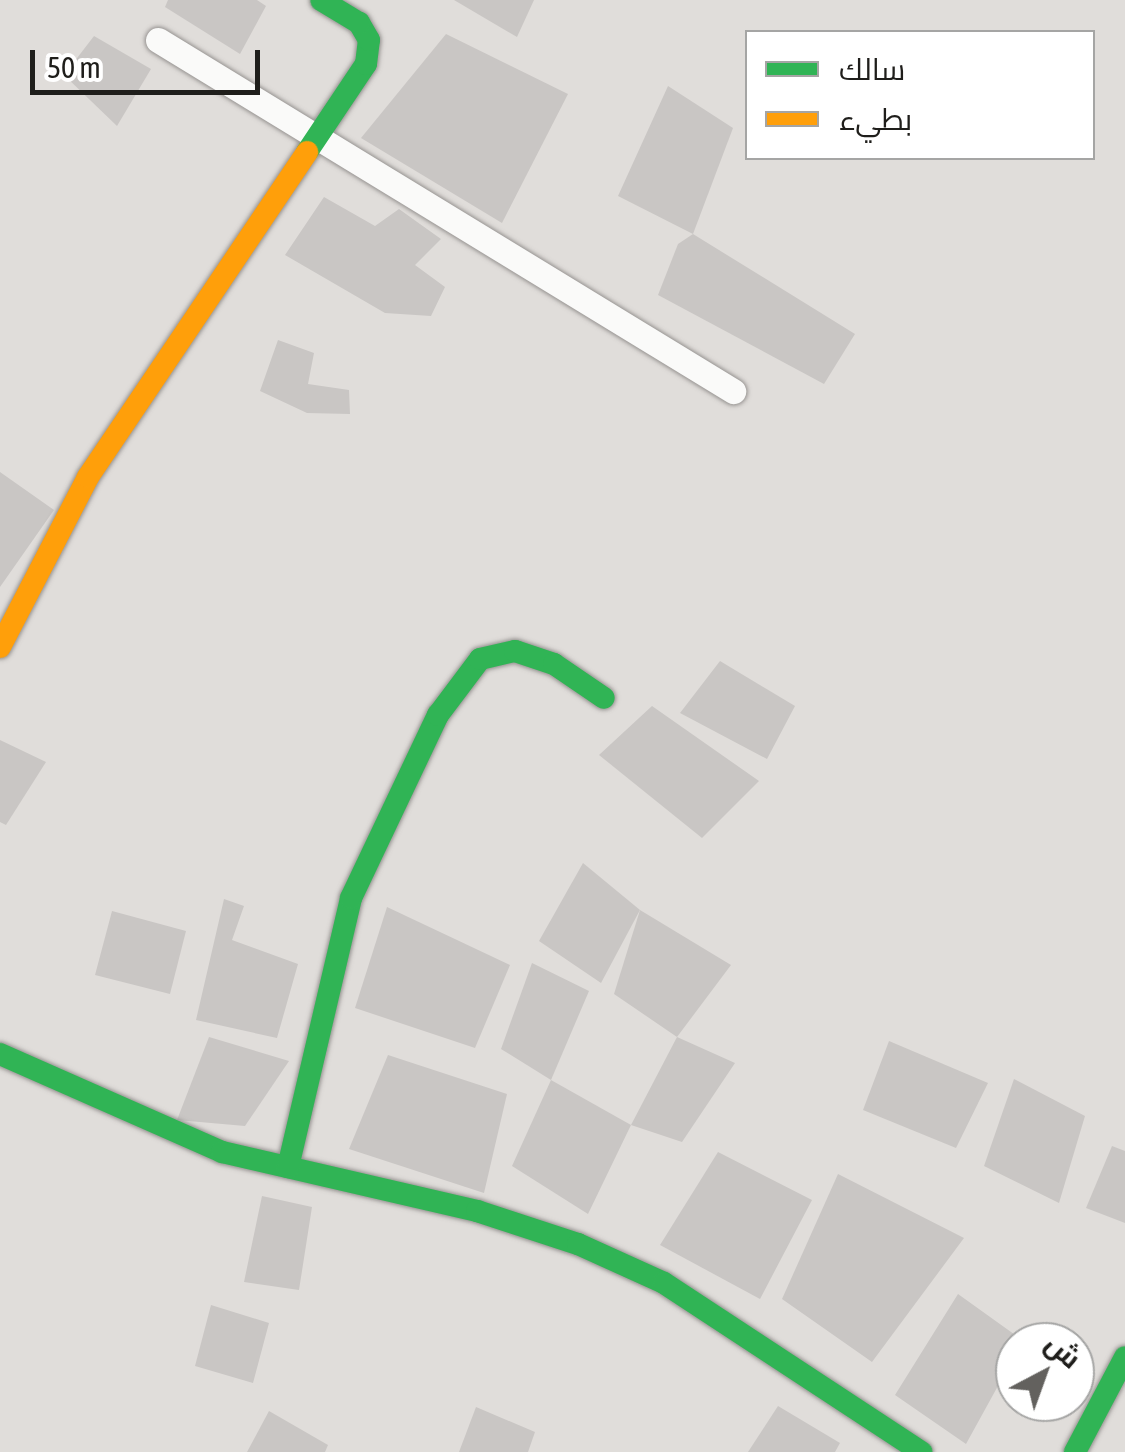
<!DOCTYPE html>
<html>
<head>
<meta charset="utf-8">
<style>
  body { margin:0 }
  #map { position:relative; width:1125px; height:1452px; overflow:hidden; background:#e0ddda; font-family:"Asap Condensed",Cairo,sans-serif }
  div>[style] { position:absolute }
  .building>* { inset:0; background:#c9c6c4 }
  .roads { filter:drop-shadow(0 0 2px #969391) drop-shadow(0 0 2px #969391) }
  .street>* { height:25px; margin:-12.5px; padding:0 12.5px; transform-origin:12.5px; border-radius:12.5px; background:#fafaf9 }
  .fast>* { height:22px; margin:-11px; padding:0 11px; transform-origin:11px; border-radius:11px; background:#30b455 }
  .slow>* { height:22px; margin:-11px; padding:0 11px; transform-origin:11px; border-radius:11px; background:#ff9f0a }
  span { translate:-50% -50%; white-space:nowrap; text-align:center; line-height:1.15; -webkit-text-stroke:9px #fff; paint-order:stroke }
  .legend { position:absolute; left:745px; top:30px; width:350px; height:130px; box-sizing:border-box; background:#fff; border:2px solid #a5a5a4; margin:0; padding:12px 18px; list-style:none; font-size:30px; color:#1f1e1b }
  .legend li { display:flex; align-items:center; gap:20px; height:50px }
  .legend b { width:50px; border:2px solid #a5a5a4 }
  .north { position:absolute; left:995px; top:1322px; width:100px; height:100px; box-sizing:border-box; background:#fff; border:2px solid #a5a5a4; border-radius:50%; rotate:41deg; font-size:28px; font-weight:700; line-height:40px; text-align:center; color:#1f1e1b }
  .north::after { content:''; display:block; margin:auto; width:35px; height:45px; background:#63615e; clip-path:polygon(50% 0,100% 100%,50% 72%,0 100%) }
  .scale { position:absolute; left:30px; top:50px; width:230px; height:45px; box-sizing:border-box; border:5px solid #1f1e1b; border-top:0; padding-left:12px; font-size:30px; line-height:35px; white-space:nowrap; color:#1f1e1b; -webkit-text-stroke:8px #fff; paint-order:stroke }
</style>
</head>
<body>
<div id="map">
  <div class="building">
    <div style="clip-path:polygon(168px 0,257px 0,266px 6px,240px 54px,165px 7px)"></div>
    <div style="clip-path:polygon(454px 0,534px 0,517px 37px)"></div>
    <div style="clip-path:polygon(446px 34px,568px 94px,502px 223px,361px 138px)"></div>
    <div style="clip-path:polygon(94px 36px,151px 69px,117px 126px,64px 75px)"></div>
    <div style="clip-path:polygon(668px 86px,733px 128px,693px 234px,618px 196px)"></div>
    <div style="clip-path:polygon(324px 197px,375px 226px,399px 209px,441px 239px,415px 265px,445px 287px,431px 316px,385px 313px,285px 255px)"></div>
    <div style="clip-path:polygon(693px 234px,855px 334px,824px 384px,658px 295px,678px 244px)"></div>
    <div style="clip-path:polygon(278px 340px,314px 353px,308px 384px,349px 390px,350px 414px,307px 413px,260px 391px)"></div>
    <div style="clip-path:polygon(0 472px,54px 510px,0 587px)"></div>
    <div style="clip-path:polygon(720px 661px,795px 706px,767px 759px,680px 713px)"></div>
    <div style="clip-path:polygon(652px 706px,759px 781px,702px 838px,599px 755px)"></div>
    <div style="clip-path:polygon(0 740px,46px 762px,6px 825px,0 822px)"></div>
    <div style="clip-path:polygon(583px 863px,640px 910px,601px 983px,539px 941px)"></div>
    <div style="clip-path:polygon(224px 899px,244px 906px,232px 940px,298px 964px,277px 1038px,196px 1020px)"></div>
    <div style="clip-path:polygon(387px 907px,510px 965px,475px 1048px,355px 1008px)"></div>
    <div style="clip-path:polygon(640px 910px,731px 965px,677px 1037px,614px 994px)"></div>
    <div style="clip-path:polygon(112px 911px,186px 931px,170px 994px,95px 975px)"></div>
    <div style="clip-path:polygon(532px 963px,589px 991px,551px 1080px,501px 1049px)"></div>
    <div style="clip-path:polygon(209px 1037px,289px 1061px,245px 1126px,177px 1120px)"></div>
    <div style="clip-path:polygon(677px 1037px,735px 1063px,682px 1142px,631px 1125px)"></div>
    <div style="clip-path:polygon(889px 1041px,988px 1083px,956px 1148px,863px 1110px)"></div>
    <div style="clip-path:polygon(388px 1055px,507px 1094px,484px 1193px,349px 1149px)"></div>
    <div style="clip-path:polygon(1014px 1079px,1085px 1116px,1059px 1203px,984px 1166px)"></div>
    <div style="clip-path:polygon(551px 1080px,631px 1125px,588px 1214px,512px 1166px)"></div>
    <div style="clip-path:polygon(1112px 1146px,1125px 1151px,1125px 1223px,1086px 1208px)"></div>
    <div style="clip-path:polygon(718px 1152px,812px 1200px,760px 1299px,660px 1245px)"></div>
    <div style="clip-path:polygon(838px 1174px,964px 1238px,872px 1362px,782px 1299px)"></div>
    <div style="clip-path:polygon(262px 1196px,312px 1207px,299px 1290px,244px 1282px)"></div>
    <div style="clip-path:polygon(958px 1294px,1025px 1342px,1015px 1342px,1015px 1355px,966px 1444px,895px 1395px)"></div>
    <div style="clip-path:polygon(211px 1305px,269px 1323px,253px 1383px,195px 1366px)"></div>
    <div style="clip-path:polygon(778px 1406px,840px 1443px,835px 1452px,748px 1452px)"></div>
    <div style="clip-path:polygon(476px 1407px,535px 1432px,528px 1452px,459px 1452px)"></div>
    <div style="clip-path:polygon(269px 1411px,328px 1445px,325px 1452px,247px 1452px)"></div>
  </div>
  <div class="roads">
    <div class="street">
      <div style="left:158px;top:40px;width:674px;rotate:31.4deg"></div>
    </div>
    <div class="fast">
      <div style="left:307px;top:152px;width:106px;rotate:-56.2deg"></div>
      <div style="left:366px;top:64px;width:24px;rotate:-83deg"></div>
      <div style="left:369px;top:40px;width:20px;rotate:-120deg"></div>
      <div style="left:359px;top:23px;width:44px;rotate:-148.8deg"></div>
      <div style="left:0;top:1054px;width:243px;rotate:23.8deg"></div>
      <div style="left:222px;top:1152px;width:262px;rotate:13deg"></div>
      <div style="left:477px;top:1211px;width:106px;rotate:18.1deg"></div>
      <div style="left:578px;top:1244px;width:94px;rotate:24.4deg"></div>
      <div style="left:664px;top:1283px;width:308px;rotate:33.3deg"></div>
      <div style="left:288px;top:1167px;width:276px;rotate:-76.8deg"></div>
      <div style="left:351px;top:898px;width:203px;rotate:-64.6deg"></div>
      <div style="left:438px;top:715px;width:70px;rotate:-53.1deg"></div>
      <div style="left:480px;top:659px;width:36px;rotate:-13deg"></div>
      <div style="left:515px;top:651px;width:41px;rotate:18.4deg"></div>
      <div style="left:554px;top:664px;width:60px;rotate:34.2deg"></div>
      <div style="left:1075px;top:1452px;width:107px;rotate:-62.2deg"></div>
    </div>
    <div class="slow">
      <div style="left:0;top:647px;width:191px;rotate:-62.6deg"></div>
      <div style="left:88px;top:477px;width:392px;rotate:-56deg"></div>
    </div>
  </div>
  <ul class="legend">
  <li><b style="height:12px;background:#30b455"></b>سالك</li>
  <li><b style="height:12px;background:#ff9f0a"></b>بطيء</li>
  </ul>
  <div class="north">ش</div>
  <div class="scale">50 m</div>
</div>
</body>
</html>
